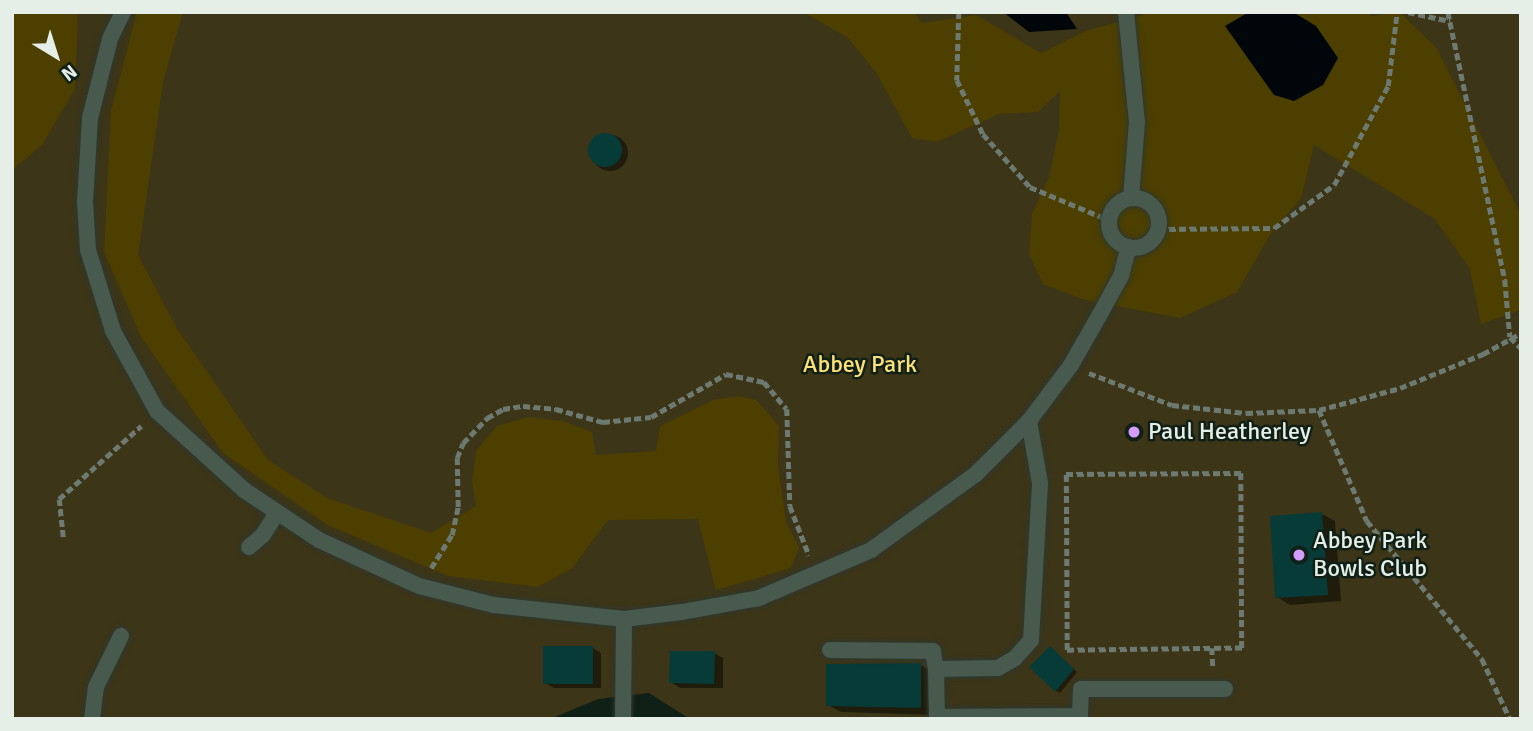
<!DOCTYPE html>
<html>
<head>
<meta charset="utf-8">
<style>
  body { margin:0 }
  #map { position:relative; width:1533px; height:731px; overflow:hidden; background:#102016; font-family:Signika,sans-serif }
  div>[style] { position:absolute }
  .green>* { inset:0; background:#3d3517 }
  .forest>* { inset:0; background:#4d3f00 }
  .water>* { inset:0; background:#00060a }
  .shadow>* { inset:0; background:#0007 }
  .round { border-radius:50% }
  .building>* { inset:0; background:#073b37 }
  .path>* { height:4.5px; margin-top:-2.25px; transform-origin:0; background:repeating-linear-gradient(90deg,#6c7a71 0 7px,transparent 0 10.5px) }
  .roads { filter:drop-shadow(0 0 2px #2e3831) drop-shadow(0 0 2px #2e3831) }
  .lane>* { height:16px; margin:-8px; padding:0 8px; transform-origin:8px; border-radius:8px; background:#48594e }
  .lane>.ring { margin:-8px; padding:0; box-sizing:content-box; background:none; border:16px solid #48594e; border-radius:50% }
  .dots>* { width:19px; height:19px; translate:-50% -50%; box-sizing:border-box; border:4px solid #102016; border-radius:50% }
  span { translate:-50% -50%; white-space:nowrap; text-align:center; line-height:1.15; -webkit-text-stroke:5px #102016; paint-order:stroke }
  .park-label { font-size:24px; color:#fce179 }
  .poi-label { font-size:24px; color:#e5efe8 }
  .left { translate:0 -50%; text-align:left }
  .frame { position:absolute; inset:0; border:14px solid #e5efe8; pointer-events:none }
  .north { position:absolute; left:21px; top:21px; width:70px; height:70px; -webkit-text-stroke:5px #102016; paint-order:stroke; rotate:142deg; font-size:19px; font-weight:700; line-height:28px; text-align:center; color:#e5efe8 }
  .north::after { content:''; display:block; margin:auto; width:24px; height:32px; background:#e5efe8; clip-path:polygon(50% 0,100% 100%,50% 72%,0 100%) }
</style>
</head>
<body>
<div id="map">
  <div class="green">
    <div style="clip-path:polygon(12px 12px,1521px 12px,1521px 719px,690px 719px,649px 693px,598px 699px,550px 719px,12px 719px)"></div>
  </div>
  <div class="forest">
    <div style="clip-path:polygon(12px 12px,78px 12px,75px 89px,42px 145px,12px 170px)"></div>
    <div style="clip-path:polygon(137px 12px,183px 12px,163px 82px,138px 255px,176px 327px,268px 460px,327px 498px,431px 533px,476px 506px,472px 482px,476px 451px,497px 426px,528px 417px,563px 421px,592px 432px,596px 455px,656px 451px,660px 426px,713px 400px,738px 396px,756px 400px,779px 426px,778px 466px,786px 522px,799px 548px,791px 568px,716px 590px,698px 519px,608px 520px,572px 568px,538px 587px,448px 576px,328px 525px,223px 453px,141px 337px,104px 252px,111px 111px)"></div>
    <div style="clip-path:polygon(803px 12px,914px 12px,922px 23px,976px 15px,1041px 53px,1086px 31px,1153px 12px,1370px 12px,1371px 16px,1399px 12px,1436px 47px,1521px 215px,1521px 310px,1481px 324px,1470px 269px,1435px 219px,1314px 145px,1301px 199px,1274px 228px,1237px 292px,1180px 318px,1085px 300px,1043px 284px,1029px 254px,1032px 214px,1049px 177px,1059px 131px,1060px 91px,1038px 112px,999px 114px,937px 142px,912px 138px,876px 72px,847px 37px)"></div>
  </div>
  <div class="water">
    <div style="clip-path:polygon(1003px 12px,1066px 12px,1077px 29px,1029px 32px)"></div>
    <div style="clip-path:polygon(1249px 12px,1293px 12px,1316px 26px,1338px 58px,1323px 85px,1294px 101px,1274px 95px,1225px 26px)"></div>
  </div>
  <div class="shadow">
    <div class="round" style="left:592px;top:135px;width:36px;height:36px"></div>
    <div style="clip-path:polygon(1322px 514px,1335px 521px,1341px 601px,1290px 605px,1277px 597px)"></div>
    <div style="clip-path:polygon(593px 648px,601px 653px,601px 688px,554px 688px,545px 683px)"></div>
    <div style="clip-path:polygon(1051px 648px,1077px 672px,1060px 693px,1056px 691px)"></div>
    <div style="clip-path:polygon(714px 653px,723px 658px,723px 688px,680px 688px,671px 682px)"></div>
    <div style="clip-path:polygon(920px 665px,934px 672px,934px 715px,841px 712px,828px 705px)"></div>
  </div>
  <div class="building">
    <div class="round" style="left:588px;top:133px;width:34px;height:34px"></div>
    <div style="clip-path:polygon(1322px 512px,1328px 595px,1275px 598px,1270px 516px)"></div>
    <div style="clip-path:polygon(543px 646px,593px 646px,593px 684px,543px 684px)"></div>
    <div style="clip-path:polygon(1050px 646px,1074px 669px,1055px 692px,1029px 667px)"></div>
    <div style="clip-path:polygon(670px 651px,715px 651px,714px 684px,669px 683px)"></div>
    <div style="clip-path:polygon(921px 663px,921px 708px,826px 706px,826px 664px)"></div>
  </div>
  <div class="path">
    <div style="left:959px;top:12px;width:68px;rotate:91.7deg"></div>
    <div style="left:957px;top:80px;width:60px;rotate:64.3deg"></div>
    <div style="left:983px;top:134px;width:71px;rotate:48.4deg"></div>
    <div style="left:1030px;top:187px;width:86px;rotate:22.7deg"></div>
    <div style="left:1408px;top:12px;width:43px;rotate:12.1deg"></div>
    <div style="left:1448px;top:12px;width:274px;rotate:78deg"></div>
    <div style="left:1505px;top:280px;width:57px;rotate:85deg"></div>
    <div style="left:1510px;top:337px;width:16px;rotate:45deg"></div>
    <div style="left:1158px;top:229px;width:116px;rotate:-0.5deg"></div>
    <div style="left:1274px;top:228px;width:74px;rotate:-35.6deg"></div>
    <div style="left:1334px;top:185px;width:113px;rotate:-61.4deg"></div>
    <div style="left:1388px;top:86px;width:75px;rotate:-83.1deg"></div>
    <div style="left:1089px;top:373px;width:89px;rotate:21.1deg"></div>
    <div style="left:1172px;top:405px;width:74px;rotate:6.2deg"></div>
    <div style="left:1246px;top:413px;width:73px;rotate:-2.4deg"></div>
    <div style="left:1319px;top:410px;width:84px;rotate:-15.2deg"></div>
    <div style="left:1400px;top:388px;width:90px;rotate:-22.3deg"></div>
    <div style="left:1483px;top:354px;width:43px;rotate:-28.9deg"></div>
    <div style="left:1319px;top:410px;width:121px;rotate:66.6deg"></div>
    <div style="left:1367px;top:521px;width:180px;rotate:50.2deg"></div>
    <div style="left:1482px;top:659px;width:66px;rotate:65deg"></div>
    <div style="left:1241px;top:473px;width:175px;rotate:89.7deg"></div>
    <div style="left:1242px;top:648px;width:175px;rotate:179.3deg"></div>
    <div style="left:1067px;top:650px;width:176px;rotate:-90.3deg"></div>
    <div style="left:1066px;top:474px;width:175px;rotate:-0.3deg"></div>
    <div style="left:63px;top:537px;width:38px;rotate:-96deg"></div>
    <div style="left:59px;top:499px;width:110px;rotate:-41.7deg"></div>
    <div style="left:431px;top:568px;width:39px;rotate:-58deg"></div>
    <div style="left:452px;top:535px;width:29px;rotate:-78deg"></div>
    <div style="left:458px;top:507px;width:49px;rotate:-91.2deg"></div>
    <div style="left:457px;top:458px;width:16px;rotate:-68deg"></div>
    <div style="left:463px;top:443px;width:35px;rotate:-46deg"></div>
    <div style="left:487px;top:418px;width:18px;rotate:-29deg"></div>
    <div style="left:503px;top:409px;width:20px;rotate:-9deg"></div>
    <div style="left:523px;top:406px;width:33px;rotate:5deg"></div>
    <div style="left:556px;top:409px;width:49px;rotate:15.5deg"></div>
    <div style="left:603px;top:422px;width:48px;rotate:-5.9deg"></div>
    <div style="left:651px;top:417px;width:86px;rotate:-29.8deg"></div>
    <div style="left:726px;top:374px;width:39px;rotate:12deg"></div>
    <div style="left:764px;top:382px;width:35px;rotate:50deg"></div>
    <div style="left:787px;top:409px;width:97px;rotate:88.2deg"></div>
    <div style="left:790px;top:506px;width:53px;rotate:68.8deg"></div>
    <div style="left:1212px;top:648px;width:20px;rotate:87deg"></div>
  </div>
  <div class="roads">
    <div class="lane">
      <div style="left:123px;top:12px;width:30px;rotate:116deg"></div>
      <div style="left:110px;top:39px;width:81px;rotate:104.2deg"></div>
      <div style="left:90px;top:118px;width:84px;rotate:93.4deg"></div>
      <div style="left:85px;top:202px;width:48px;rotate:86.4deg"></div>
      <div style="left:88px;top:250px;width:85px;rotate:72.8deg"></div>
      <div style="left:113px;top:331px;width:91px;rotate:61.2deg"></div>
      <div style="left:157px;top:411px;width:118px;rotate:42.2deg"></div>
      <div style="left:244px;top:490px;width:90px;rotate:33.7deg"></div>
      <div style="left:319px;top:540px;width:110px;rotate:24.7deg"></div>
      <div style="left:419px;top:586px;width:77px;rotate:14.2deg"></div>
      <div style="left:494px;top:605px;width:131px;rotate:6.1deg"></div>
      <div style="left:624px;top:619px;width:58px;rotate:-6.9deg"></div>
      <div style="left:682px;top:612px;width:78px;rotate:-10.3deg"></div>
      <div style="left:759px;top:598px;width:122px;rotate:-23.2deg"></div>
      <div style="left:871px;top:550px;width:130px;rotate:-35.9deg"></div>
      <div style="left:976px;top:474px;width:75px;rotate:-45deg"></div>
      <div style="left:1029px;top:421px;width:70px;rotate:-53.1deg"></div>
      <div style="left:1071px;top:365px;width:56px;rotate:-60.3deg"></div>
      <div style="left:1099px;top:316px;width:46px;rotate:-61.2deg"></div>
      <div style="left:1121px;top:276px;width:30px;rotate:-75deg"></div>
      <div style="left:1126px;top:12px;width:111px;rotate:84.3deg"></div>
      <div style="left:1137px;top:122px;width:76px;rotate:94.5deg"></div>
      <div class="ring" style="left:1109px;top:198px;width:34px;height:34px"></div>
      <div style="left:249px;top:547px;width:18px;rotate:-41deg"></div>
      <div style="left:263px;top:535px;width:25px;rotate:-58deg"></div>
      <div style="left:830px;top:650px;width:103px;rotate:0.6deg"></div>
      <div style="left:933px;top:651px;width:18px;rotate:81deg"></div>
      <div style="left:936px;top:669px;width:62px;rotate:-0.9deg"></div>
      <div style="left:998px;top:668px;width:20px;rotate:-30deg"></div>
      <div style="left:1015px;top:658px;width:24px;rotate:-48deg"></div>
      <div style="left:1031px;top:640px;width:157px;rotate:-86.7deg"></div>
      <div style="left:1040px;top:483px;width:63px;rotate:-100.1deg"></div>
      <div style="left:936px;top:669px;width:50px;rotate:88.9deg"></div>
      <div style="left:937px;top:717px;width:143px;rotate:-0.4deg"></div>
      <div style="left:1080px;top:716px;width:27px;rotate:-88deg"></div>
      <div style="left:1081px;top:689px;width:144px"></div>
      <div style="left:92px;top:719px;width:32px;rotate:-83deg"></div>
      <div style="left:96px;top:687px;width:57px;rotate:-63.9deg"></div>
      <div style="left:623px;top:719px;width:100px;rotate:-89.4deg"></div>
    </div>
  </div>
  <div class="dots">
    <div style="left:1134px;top:432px;background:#d49cfc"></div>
    <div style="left:1299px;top:555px;background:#d49cfc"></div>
  </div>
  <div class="park-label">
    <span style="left:860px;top:365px">Abbey Park</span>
  </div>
  <div class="poi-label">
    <span class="left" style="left:1148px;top:432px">Paul Heatherley</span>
    <span class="left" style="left:1313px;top:555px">Abbey Park<br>Bowls Club</span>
  </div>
  <div class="frame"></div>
  <div class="north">N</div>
</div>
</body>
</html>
